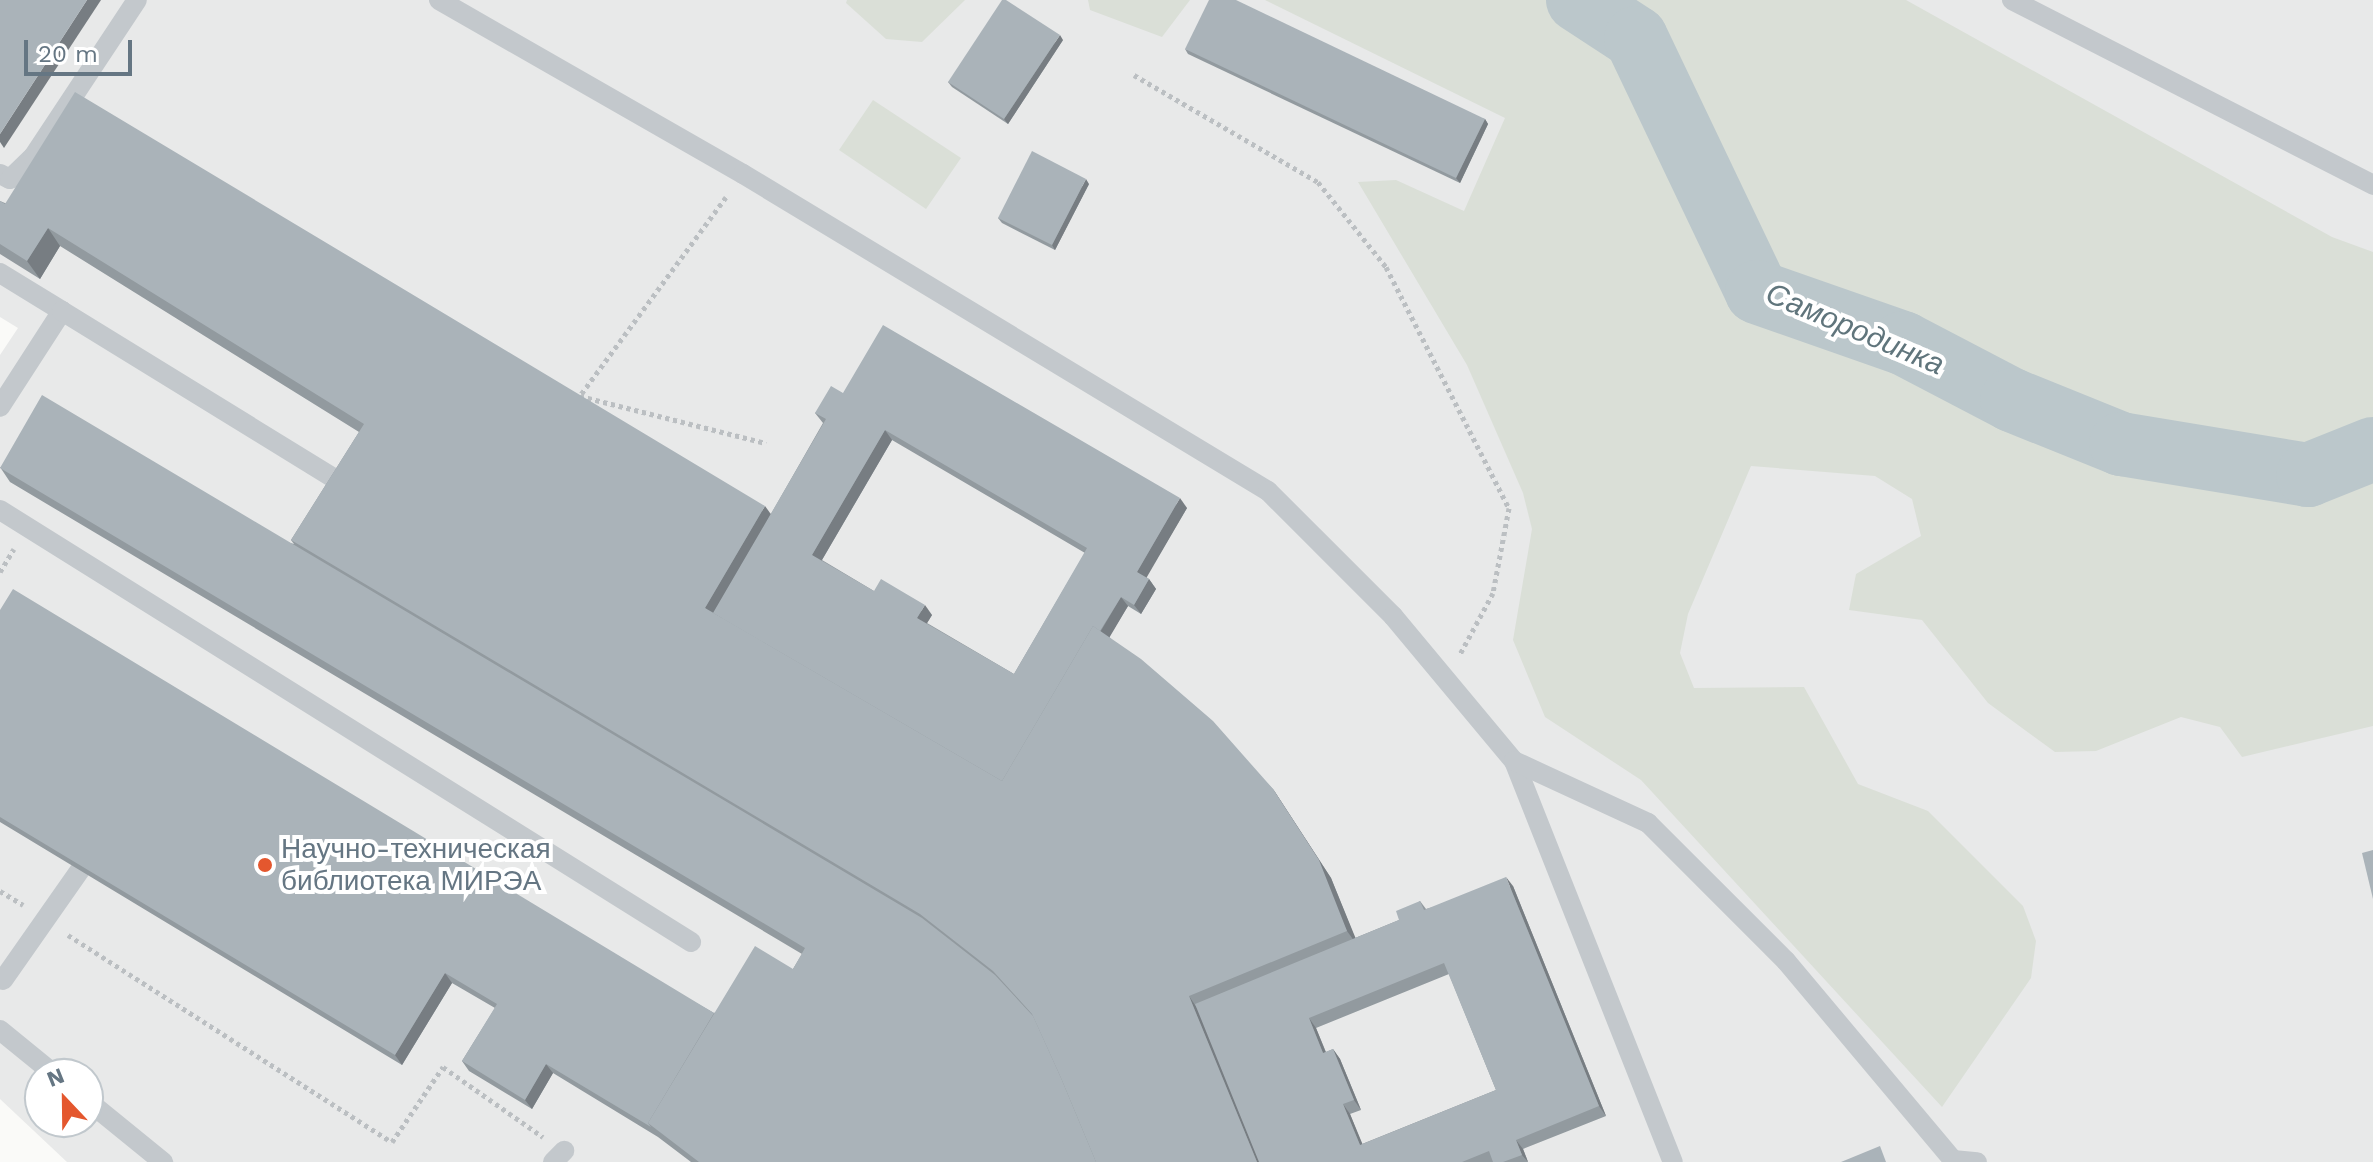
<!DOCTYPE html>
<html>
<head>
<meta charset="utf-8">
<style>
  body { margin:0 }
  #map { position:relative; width:2373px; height:1162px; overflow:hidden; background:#fafaf8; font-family:"Work Sans",sans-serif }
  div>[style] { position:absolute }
  .built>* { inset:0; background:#e8e9e9 }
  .green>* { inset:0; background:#dadfd7 }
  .river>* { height:64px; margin:-32px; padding:0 32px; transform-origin:32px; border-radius:32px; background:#bbc7cb }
  .path>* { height:5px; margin-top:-2.5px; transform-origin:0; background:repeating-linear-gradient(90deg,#bbbfc2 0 4px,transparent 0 8px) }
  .lane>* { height:20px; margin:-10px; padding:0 10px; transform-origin:10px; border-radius:10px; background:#c3c8cc }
  .lane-bridge>* { height:20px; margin:-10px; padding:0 10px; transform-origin:10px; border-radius:10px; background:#c3c8cc }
  .wall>* { inset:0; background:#929a9f }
  .shaded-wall>* { inset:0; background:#777d82 }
  .building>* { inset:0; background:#aab3b9 }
  .dots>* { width:22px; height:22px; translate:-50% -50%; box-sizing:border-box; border:4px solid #fff; border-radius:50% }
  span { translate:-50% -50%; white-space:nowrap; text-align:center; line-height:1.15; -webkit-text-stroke:8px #fff; paint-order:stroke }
  .poi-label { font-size:28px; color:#657683 }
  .left { translate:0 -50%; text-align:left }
  .water-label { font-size:30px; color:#60757c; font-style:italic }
  .north { position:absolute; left:24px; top:1058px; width:80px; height:80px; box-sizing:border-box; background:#fff; border:2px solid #c1c8cd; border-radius:50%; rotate:338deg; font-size:22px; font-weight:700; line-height:32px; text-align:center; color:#657683 }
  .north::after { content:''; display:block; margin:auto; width:28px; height:36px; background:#e4572e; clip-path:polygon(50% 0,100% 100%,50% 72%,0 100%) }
  .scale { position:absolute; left:24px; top:40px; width:108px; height:36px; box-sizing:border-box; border:4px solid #657683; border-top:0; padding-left:10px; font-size:24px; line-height:28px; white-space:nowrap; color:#657683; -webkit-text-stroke:6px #fff; paint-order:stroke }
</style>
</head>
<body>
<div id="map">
  <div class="built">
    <div style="clip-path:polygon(evenodd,0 0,2373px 0,2373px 1162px,67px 1162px,0 1099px,0 355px,18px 328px,0 317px,0 0,40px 1074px,88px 1074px,88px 1122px,40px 1122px,40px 1074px)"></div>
  </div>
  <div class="green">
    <div style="clip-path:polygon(847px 0,965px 0,922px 42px,886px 39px,846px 3px)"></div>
    <div style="clip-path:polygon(1088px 0,1190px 0,1162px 37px,1090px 10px)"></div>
    <div style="clip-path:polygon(1265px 0,1906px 0,2332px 237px,2373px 252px,2373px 726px,2242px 757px,2220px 727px,2181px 717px,2096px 751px,2055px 752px,1988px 703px,1922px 620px,1849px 610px,1856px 574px,1921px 536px,1912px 499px,1875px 476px,1751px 466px,1688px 614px,1680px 653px,1694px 688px,1804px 687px,1858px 784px,1928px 811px,2023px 906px,2036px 941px,2031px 978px,1942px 1107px,1641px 780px,1545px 717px,1513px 640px,1532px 529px,1523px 493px,1467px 365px,1358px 182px,1396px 180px,1464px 211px,1505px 118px)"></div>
    <div style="clip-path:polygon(873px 100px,961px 158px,926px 209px,839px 150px)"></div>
  </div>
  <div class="river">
    <div style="left:1578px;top:0;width:69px;rotate:33.2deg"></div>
    <div style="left:1636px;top:38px;width:281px;rotate:64.5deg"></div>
    <div style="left:1757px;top:292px;width:155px;rotate:19.3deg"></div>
    <div style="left:1903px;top:343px;width:123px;rotate:27.6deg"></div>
    <div style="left:2012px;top:400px;width:118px;rotate:22deg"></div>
    <div style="left:2121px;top:444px;width:190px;rotate:9.4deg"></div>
    <div style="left:2308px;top:475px;width:70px;rotate:-21.8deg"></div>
  </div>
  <div class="path">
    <div style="left:1134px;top:75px;width:213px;rotate:30.2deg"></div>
    <div style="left:1318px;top:182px;width:109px;rotate:51.3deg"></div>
    <div style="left:1386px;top:267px;width:271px;rotate:63deg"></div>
    <div style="left:1509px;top:508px;width:86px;rotate:100.7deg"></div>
    <div style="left:1493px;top:593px;width:69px;rotate:118.4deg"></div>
    <div style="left:726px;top:197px;width:247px;rotate:126.3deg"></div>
    <div style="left:580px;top:396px;width:192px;rotate:14.2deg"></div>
    <div style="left:0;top:572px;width:27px;rotate:-59deg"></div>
    <div style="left:0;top:891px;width:27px;rotate:31deg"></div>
    <div style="left:68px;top:935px;width:384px;rotate:32.6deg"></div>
    <div style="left:392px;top:1142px;width:91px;rotate:-55.8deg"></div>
    <div style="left:443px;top:1067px;width:122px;rotate:35deg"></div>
  </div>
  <div class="lane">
    <div style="left:439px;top:0;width:350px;rotate:29.8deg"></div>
    <div style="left:743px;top:174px;width:613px;rotate:31.12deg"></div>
    <div style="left:1268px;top:491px;width:177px;rotate:45deg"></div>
    <div style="left:1393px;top:616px;width:189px;rotate:50.2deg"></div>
    <div style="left:1514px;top:761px;width:431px;rotate:68.4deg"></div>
    <div style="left:2012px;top:0;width:406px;rotate:27.1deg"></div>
    <div style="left:0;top:174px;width:11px;rotate:27deg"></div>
    <div style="left:10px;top:179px;width:32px;rotate:-44deg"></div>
    <div style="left:33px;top:157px;width:188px;rotate:-56.5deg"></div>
    <div style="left:0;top:273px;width:73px;rotate:31.5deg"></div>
    <div style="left:62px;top:311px;width:114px;rotate:122.9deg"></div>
    <div style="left:62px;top:311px;width:324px;rotate:31.6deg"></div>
    <div style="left:0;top:510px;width:815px;rotate:32.01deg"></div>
    <div style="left:1514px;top:761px;width:148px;rotate:24.8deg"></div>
    <div style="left:1648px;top:823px;width:195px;rotate:45deg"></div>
    <div style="left:1786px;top:961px;width:260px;rotate:50deg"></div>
    <div style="left:1953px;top:1160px;width:24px;rotate:5deg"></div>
    <div style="left:0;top:1030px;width:70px;rotate:39.2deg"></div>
    <div style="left:88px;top:1101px;width:97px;rotate:39.1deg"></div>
    <div style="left:553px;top:1162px;width:16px;rotate:-45deg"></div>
  </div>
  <div class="lane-bridge">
    <div style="left:3px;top:980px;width:134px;rotate:-55deg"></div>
  </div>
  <div class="wall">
    <div style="clip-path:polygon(1063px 40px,1008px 124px,952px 87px,948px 82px)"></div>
    <div style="clip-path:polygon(1185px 49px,1485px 119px,1488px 124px,1460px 183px,1188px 54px)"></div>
    <div style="clip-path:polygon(1089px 184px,1055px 250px,1002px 223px,998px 218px)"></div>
    <div style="clip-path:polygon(evenodd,0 201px,771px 514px,823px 423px,815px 413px,843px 393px,1187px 508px,1146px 577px,1149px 579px,1156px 589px,1141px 614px,1128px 606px,1109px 637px,1273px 789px,1331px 878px,1355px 938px,1399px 920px,1420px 901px,1426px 909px,1513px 886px,1606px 1116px,1523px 1149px,1528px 1162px,691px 1162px,658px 1137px,553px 1073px,532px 1109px,469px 1071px,462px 1061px,495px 1008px,452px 983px,402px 1065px,0 822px,0 610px,714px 1013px,793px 969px,802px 954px,10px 482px,0 467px,294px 544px,291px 540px,359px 432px,60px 246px,40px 279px,0 254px,0 201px,892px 440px,1085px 553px,1014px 674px,927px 623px,932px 615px,874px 591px,822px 560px,892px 440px,0 201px,1449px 974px,1496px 1090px,1362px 1144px,1350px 1114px,1361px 1110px,1340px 1059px,1333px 1049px,1326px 1052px,1316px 1028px,1449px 974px)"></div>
  </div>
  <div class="shaded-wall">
    <div style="clip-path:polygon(87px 0,101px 0,4px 148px,0 142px,0 134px)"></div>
    <div style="clip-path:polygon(1060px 35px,1063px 40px,1008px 124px,1004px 119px)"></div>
    <div style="clip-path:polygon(1485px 119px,1488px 124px,1460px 183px,1456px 178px)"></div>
    <div style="clip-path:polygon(1086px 179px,1089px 184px,1055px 250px,1052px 245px)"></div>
    <div style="clip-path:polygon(48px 228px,60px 246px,40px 279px,27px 261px)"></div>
    <div style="clip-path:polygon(885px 430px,892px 440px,819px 565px,812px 555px)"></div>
    <div style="clip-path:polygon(1180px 498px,1187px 508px,1144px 582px,1137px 572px)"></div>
    <div style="clip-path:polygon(765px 506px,778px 524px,720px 622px,705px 608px)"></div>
    <div style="clip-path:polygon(1149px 579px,1156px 589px,1141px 614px,1134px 605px)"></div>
    <div style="clip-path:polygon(1121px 597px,1128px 606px,1014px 799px,1007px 789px)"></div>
    <div style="clip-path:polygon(925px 605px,932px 615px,924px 628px,917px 618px)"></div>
    <div style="clip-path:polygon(1273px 789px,1331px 878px,1360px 949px,1347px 931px)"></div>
    <div style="clip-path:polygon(1506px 877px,1513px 886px,1606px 1116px,1599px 1106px)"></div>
    <div style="clip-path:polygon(445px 973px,452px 983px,402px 1065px,395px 1055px)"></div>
    <div style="clip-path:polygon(1189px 996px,1201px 1014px,1262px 1162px,1257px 1162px)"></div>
    <div style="clip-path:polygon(1309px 1018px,1316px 1028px,1330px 1063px,1323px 1053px)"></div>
    <div style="clip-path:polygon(1333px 1049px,1340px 1059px,1361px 1110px,1354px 1100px)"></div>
    <div style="clip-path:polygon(546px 1064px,553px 1073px,532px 1109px,525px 1100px)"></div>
    <div style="clip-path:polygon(1343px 1104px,1350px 1114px,1367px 1155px,1360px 1145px)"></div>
    <div style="clip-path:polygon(1516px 1140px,1523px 1149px,1528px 1162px,1522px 1155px)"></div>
  </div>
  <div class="building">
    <div style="clip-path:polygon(0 0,87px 0,0 134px)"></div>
    <div style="clip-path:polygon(1002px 0,1006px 0,1060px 35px,1004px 119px,948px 82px)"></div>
    <div style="clip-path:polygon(1209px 0,1236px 0,1485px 119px,1456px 178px,1185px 49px)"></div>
    <div style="clip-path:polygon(75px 92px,765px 506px,705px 608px,1002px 781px,1093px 626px,1141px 659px,1213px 721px,1273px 789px,1319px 860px,1347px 931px,1189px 996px,1257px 1162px,1096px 1162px,1061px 1078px,1032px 1014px,993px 971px,920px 914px,291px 540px,364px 424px,48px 228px,27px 261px,0 244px,0 201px,5px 204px)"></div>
    <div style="clip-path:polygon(1032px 151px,1086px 179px,1052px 245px,998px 218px)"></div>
    <div style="clip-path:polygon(evenodd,883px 325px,1180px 498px,1137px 572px,1149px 579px,1134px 605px,1121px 597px,1100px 631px,1093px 626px,1002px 781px,713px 613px,826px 419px,815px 413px,831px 386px,843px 393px,883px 325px,885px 430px,1087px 548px,1014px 674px,917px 618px,925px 605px,908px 595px,881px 579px,874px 591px,812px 555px,885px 430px)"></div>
    <div style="clip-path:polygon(42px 395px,922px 918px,995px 975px,1033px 1016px,1061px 1078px,1096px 1162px,699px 1162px,648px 1123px,755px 946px,793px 969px,805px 948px,0 468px)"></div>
    <div style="clip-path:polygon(13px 589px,714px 1013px,648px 1123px,651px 1127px,546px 1064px,525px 1100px,462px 1061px,497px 1004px,445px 973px,395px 1055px,0 817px,0 610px)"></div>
    <div style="clip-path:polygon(2373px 850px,2373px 899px,2362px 853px)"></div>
    <div style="clip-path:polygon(evenodd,1506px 877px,1599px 1106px,1516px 1140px,1522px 1155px,1503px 1162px,1493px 1162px,1489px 1151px,1462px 1162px,1259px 1162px,1195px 1004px,1399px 920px,1396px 911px,1420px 901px,1424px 910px,1506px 877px,1444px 963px,1496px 1090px,1360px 1145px,1343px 1104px,1354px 1100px,1333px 1049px,1323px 1053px,1309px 1018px,1444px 963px)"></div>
    <div style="clip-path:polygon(1880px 1146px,1886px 1162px,1841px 1162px)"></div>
  </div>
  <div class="dots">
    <div style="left:265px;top:865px;background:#e4572e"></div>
  </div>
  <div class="poi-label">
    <span class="left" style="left:281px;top:865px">Научно-техническая<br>библиотека МИРЭА</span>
  </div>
  <div class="water-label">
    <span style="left:1855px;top:329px;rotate:23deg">Самородинка</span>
  </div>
  <div class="north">N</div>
  <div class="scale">20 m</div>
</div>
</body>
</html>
